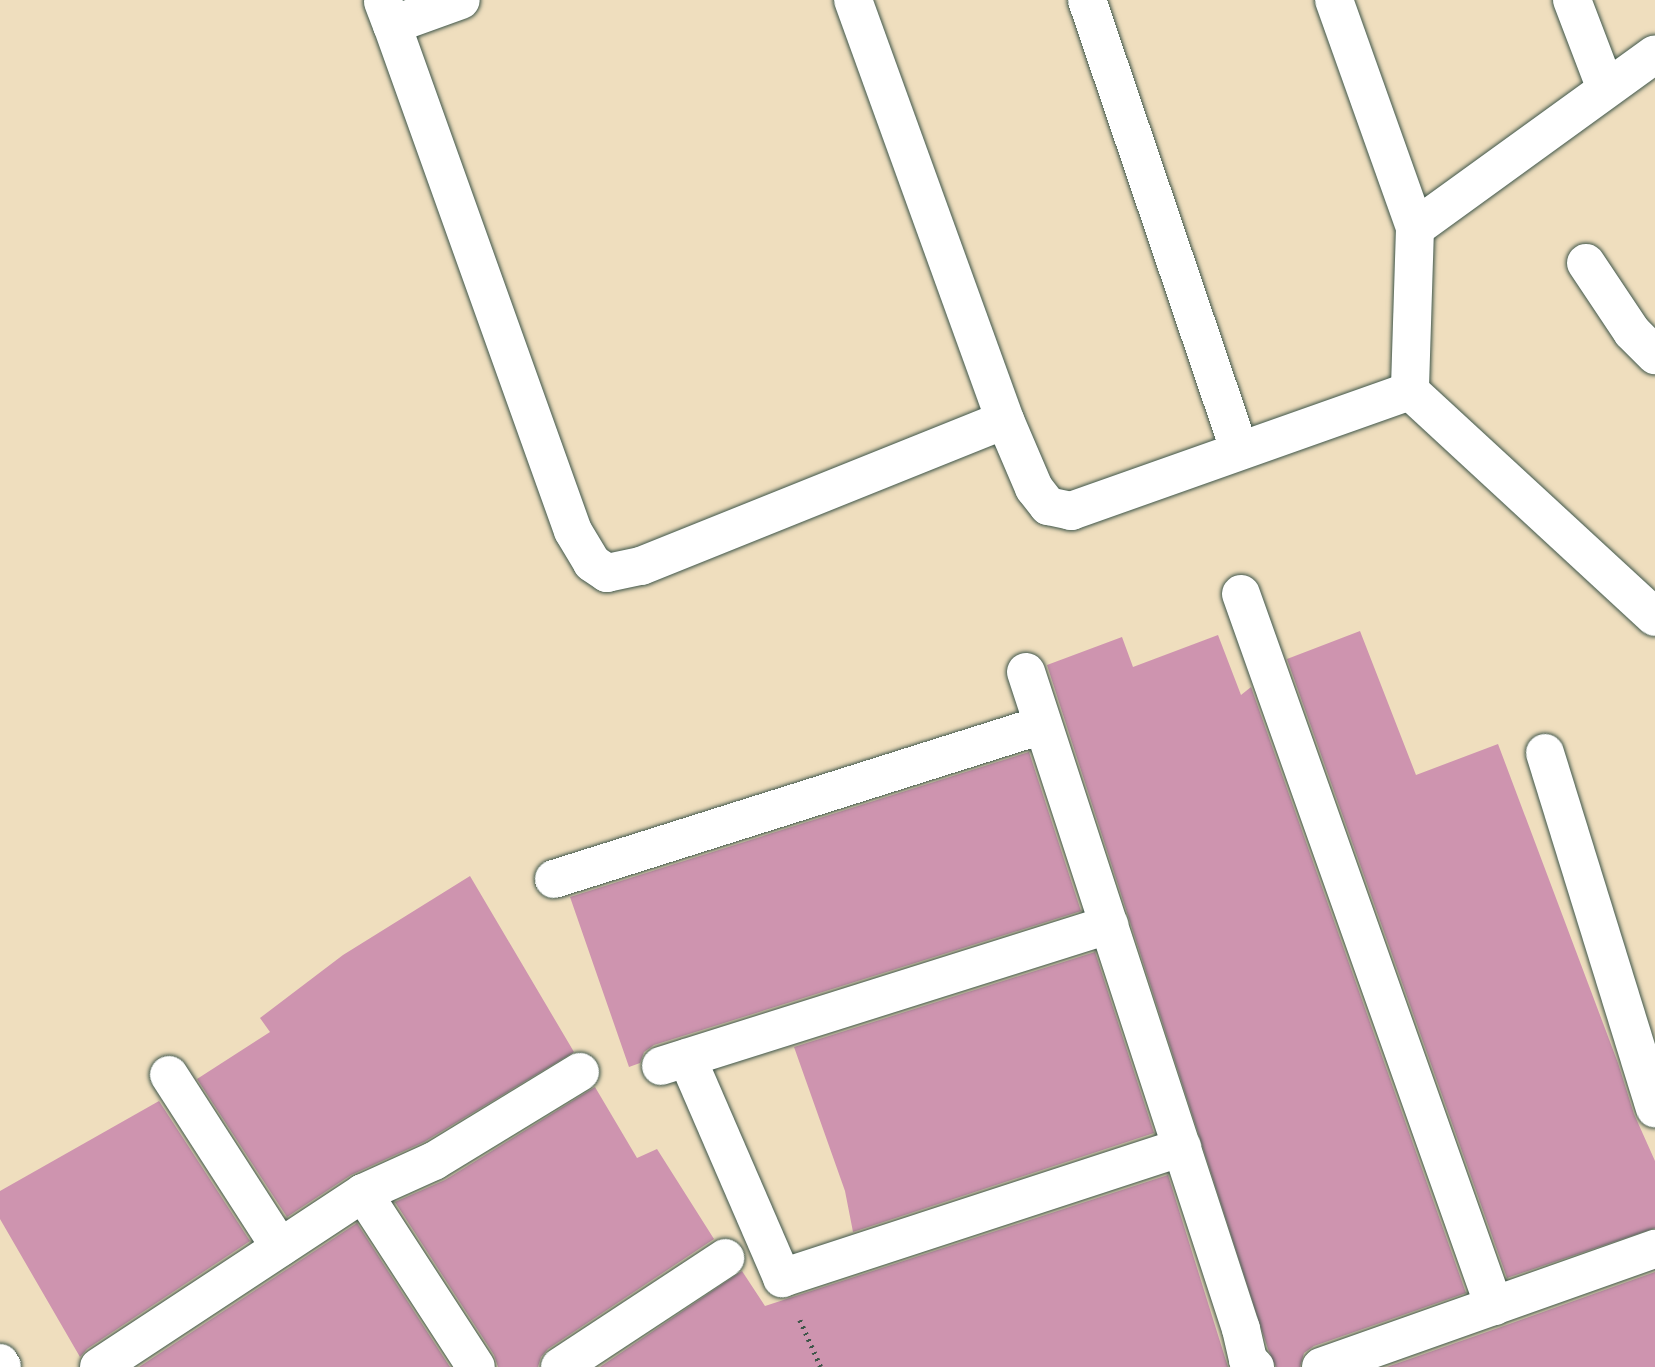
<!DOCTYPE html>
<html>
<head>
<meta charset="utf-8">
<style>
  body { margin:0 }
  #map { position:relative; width:1655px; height:1367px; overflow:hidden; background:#efdebe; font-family:Mynerve,sans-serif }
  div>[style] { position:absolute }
  .building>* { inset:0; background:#ce94af }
  .path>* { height:4.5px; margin-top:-2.25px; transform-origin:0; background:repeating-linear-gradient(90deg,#3e5549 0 2px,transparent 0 7px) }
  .roads { filter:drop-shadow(0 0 2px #3e5549) drop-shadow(0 0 2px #3e5549) }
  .minor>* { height:38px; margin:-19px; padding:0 19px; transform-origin:19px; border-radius:19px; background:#fff }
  span { translate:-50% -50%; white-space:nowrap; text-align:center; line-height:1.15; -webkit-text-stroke:6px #fff; paint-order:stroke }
</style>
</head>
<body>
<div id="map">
  <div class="building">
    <div style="clip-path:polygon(1360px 631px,1416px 775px,1498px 744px,1618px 1063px,1634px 1114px,1655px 1161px,1655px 1228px,1507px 1278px,1287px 659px)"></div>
    <div style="clip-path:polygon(1218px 635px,1241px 695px,1251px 687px,1466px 1293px,1314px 1346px,1304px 1353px,1300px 1367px,1276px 1367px,1268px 1349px,1047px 665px,1122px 637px,1133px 667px)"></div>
    <div style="clip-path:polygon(1029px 752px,1081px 911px,654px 1045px,644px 1052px,640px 1063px,629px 1067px,570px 897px)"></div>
    <div style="clip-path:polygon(470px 876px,574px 1052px,424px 1142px,351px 1175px,287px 1217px,197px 1079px,270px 1032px,260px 1018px,343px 955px)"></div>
    <div style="clip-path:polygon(1095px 952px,1154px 1133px,853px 1232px,845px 1191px,794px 1047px)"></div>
    <div style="clip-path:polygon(595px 1087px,637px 1158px,657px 1149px,714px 1239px,548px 1349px,541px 1357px,538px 1367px,498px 1367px,494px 1355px,395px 1202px,445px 1180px)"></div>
    <div style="clip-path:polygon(159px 1101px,250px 1241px,87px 1349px,80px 1357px,0 1219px,0 1191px)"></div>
    <div style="clip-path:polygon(1168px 1175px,1228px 1367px,600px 1367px,742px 1271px,765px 1306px)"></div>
    <div style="clip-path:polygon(357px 1223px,450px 1367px,139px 1367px)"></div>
    <div style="clip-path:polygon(1655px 1272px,1655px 1367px,1387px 1367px,1501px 1327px)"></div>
  </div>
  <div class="path">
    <div style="left:800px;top:1320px;width:51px;rotate:65.9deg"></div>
  </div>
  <div class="roads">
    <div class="minor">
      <div style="left:853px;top:0;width:447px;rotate:70.1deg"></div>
      <div style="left:1005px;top:420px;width:74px;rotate:66.9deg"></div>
      <div style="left:1034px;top:488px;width:23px;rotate:52deg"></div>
      <div style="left:1048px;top:506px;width:24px;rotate:12deg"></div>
      <div style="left:1071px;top:511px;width:360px;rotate:-19.5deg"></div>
      <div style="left:1087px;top:0;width:476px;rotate:71.3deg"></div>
      <div style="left:1334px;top:0;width:242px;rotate:70.4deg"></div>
      <div style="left:1415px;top:228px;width:163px;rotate:91.8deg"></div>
      <div style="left:1410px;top:391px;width:333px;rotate:42.7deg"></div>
      <div style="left:1572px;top:0;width:95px;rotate:69.1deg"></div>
      <div style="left:383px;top:2px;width:25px;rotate:69deg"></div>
      <div style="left:392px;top:25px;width:73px;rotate:-19.9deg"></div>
      <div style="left:392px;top:25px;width:537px;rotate:70.32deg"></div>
      <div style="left:573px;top:531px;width:37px;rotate:59deg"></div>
      <div style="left:592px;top:563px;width:18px;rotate:34deg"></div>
      <div style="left:607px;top:573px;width:35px;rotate:-12deg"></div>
      <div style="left:641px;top:566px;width:392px;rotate:-21.9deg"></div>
      <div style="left:1415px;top:228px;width:296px;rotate:-35.9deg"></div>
      <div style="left:1586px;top:263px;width:83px;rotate:56.3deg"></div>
      <div style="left:1632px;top:332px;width:33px;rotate:45deg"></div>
      <div style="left:1241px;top:594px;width:756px;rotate:70.44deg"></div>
      <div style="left:1026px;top:672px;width:691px;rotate:71.88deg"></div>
      <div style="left:1241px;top:1329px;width:32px;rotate:77deg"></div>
      <div style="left:1248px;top:1360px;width:10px;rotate:45deg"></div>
      <div style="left:1545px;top:753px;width:372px;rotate:72.8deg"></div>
      <div style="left:554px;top:879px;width:512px;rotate:-17.51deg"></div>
      <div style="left:687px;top:1058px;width:240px;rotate:66.6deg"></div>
      <div style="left:782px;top:1278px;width:421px;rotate:-18.1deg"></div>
      <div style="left:661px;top:1066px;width:470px;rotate:-17.5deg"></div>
      <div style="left:169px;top:1075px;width:205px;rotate:57.2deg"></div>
      <div style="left:363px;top:1193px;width:207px;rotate:57deg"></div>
      <div style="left:0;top:1363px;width:4px;rotate:63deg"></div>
      <div style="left:99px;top:1367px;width:316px;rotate:-33.4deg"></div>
      <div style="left:363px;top:1193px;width:78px;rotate:-24.3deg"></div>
      <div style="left:434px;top:1161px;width:171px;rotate:-31.4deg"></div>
      <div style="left:560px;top:1367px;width:198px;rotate:-33.4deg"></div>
      <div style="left:1321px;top:1367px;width:354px;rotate:-19.5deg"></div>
    </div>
  </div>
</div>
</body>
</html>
